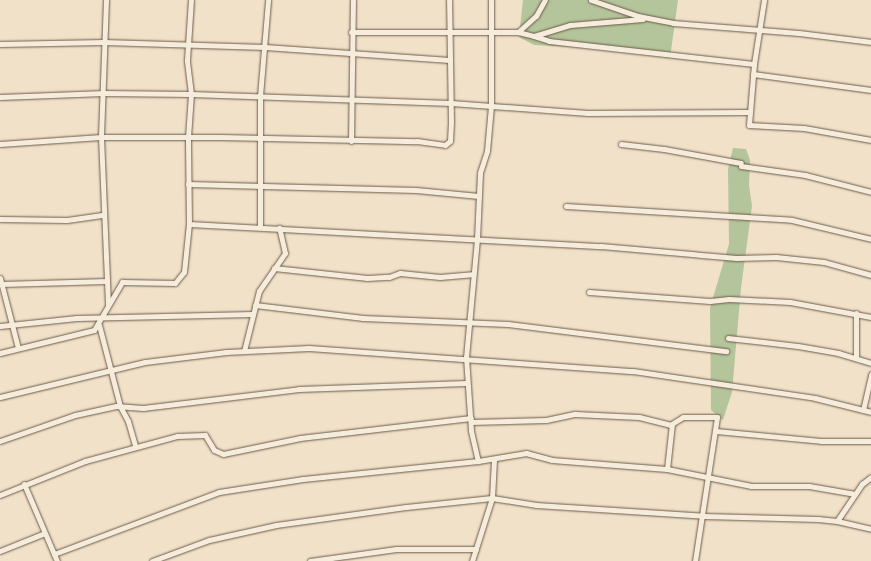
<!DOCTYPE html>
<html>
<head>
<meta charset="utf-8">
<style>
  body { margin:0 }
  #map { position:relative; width:871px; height:561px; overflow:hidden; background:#f1e1c9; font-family:"Old Standard TT",serif }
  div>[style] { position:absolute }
  .green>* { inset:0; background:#b4c49b }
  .roads { filter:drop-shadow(0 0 1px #6c5b4a) drop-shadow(0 0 1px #6c5b4a) }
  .minor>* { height:5px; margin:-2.5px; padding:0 2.5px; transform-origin:2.5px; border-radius:2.5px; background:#f6ecdc }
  span { translate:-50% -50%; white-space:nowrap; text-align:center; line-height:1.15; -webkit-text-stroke:3px #f6ecdc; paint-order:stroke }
</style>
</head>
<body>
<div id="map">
  <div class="green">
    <div style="clip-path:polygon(523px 0,678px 0,670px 58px,596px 48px,534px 45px,519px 37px)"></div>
    <div style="clip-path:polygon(733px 148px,746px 149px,750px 160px,749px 185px,752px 206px,741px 288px,732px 392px,723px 420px,711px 410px,710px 308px,729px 244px,728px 169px)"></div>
  </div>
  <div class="roads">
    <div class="minor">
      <div style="left:106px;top:0;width:137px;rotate:92.1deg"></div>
      <div style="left:101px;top:137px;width:168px;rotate:87.6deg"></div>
      <div style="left:491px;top:0;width:106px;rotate:90deg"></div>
      <div style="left:491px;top:106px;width:45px;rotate:95.1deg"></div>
      <div style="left:487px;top:151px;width:23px;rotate:108deg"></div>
      <div style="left:480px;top:173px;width:66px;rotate:92.6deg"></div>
      <div style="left:477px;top:239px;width:119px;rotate:95.3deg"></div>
      <div style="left:466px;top:357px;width:74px;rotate:86.1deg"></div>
      <div style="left:471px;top:431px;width:31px;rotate:77deg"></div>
      <div style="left:478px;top:461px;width:49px;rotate:-9.5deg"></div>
      <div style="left:526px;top:453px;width:27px;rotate:15deg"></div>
      <div style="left:552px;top:460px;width:115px;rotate:4.5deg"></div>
      <div style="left:667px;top:469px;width:86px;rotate:11.4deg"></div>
      <div style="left:751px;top:486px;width:58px"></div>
      <div style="left:809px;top:486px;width:47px;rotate:9.9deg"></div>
      <div style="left:591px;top:0;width:50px;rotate:18.8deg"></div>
      <div style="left:638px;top:16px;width:36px;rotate:11deg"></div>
      <div style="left:673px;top:23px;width:126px;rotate:4.5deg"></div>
      <div style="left:799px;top:33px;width:73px;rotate:7.1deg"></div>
      <div style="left:764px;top:0;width:65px;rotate:98.9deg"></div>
      <div style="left:754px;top:64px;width:61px;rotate:94.7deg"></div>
      <div style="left:749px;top:125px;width:55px;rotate:3.1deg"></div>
      <div style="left:804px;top:128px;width:68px;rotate:10.2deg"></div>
      <div style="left:351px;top:32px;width:167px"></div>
      <div style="left:518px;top:32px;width:24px;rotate:-42deg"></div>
      <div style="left:536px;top:16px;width:18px;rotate:-61deg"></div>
      <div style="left:518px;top:32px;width:16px;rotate:14deg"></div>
      <div style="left:534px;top:36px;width:38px;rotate:-17deg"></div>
      <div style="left:570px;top:25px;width:73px;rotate:-4.7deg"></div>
      <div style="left:534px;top:36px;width:16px;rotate:18deg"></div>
      <div style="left:549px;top:41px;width:206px;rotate:6.4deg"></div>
      <div style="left:0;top:44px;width:104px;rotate:-1.1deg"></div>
      <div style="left:104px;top:42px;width:161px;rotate:1.8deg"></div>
      <div style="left:265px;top:47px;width:185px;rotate:4deg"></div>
      <div style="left:753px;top:74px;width:119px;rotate:7.7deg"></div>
      <div style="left:0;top:97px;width:104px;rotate:-2.2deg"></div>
      <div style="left:104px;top:93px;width:87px;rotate:0.7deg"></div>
      <div style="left:191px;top:94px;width:260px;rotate:2deg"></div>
      <div style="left:451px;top:103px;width:137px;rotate:4.2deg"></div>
      <div style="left:588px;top:113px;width:161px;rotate:-0.4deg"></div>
      <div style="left:351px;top:141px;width:141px;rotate:-89.2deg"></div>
      <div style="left:0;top:144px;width:101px;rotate:-4deg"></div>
      <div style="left:101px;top:137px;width:119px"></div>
      <div style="left:220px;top:137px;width:197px;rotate:1.2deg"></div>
      <div style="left:417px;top:141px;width:28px;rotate:8deg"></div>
      <div style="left:445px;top:145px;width:6px;rotate:-39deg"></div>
      <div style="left:450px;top:141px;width:19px;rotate:-87deg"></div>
      <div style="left:451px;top:122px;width:122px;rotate:-90.9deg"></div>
      <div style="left:621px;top:144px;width:43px;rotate:6.6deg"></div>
      <div style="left:664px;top:149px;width:78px;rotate:10.3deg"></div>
      <div style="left:741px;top:166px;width:65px;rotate:8deg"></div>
      <div style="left:805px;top:175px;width:68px;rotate:14.4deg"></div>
      <div style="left:188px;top:184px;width:228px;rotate:1.5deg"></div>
      <div style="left:416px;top:190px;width:63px;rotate:5.4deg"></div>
      <div style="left:566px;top:206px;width:226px;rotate:3.5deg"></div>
      <div style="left:792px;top:220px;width:81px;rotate:13.5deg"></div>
      <div style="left:0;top:219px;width:67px;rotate:0.9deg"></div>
      <div style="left:67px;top:220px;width:37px;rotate:-8deg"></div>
      <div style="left:189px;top:224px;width:87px;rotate:-90.7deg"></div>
      <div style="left:188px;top:137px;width:43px;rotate:-86deg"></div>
      <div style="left:191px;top:94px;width:34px;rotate:-97deg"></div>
      <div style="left:187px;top:60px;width:60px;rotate:-86.2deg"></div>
      <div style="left:260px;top:227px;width:131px;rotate:-90deg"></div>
      <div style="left:260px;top:96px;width:96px;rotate:-85.2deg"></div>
      <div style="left:274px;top:268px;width:94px;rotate:6.1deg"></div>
      <div style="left:367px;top:278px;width:22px;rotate:-3deg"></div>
      <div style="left:389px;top:277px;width:12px;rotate:-20deg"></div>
      <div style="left:400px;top:273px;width:40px;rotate:5.7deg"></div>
      <div style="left:440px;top:277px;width:32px;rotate:-5deg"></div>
      <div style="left:0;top:278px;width:72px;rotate:75.6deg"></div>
      <div style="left:1px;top:284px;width:106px;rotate:-1.6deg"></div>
      <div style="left:589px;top:292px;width:121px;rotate:4.3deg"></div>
      <div style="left:710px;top:301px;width:19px;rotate:-6deg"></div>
      <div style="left:729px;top:299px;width:61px;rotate:2.8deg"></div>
      <div style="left:790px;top:302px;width:82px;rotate:10.5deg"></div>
      <div style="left:255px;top:305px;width:109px;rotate:6.9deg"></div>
      <div style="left:363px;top:318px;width:145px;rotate:2.4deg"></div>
      <div style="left:508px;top:324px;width:220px;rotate:7.1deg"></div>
      <div style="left:856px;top:313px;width:45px;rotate:90deg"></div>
      <div style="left:99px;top:325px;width:84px;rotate:75.5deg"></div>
      <div style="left:120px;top:406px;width:17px;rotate:62deg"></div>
      <div style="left:128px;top:421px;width:26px;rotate:74deg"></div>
      <div style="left:0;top:326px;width:77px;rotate:-5.9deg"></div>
      <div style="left:77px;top:318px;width:176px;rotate:-1.3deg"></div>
      <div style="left:728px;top:338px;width:70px;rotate:6.5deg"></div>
      <div style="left:798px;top:346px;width:41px;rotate:9.9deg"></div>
      <div style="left:838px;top:353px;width:34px;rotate:17deg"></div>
      <div style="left:244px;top:351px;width:62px;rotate:-76deg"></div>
      <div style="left:259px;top:291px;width:46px;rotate:-55.6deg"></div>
      <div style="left:285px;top:253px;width:26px;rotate:-103deg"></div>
      <div style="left:0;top:353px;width:97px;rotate:-13.7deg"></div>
      <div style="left:94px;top:330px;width:56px;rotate:-59.7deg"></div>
      <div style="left:122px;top:282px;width:53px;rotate:1.1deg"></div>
      <div style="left:175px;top:283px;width:14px;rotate:-51deg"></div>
      <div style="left:184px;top:272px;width:48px;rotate:-84.1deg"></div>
      <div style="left:189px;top:224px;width:413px;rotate:3.1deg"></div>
      <div style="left:601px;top:246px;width:136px;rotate:5.1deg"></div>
      <div style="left:736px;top:258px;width:40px;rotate:-1.4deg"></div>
      <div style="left:776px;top:257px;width:48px;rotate:5.9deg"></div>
      <div style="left:824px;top:262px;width:49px;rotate:15.5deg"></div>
      <div style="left:0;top:397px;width:149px;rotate:-13.6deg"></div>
      <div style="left:145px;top:362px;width:82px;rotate:-7deg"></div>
      <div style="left:226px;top:352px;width:83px;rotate:-2.8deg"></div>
      <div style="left:309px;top:348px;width:325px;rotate:4.1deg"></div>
      <div style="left:633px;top:371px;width:184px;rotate:8.4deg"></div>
      <div style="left:815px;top:398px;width:58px;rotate:14deg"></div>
      <div style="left:863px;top:410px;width:37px;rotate:-77deg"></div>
      <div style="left:471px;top:422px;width:75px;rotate:-1.5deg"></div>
      <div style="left:546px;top:420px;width:30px;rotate:-12deg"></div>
      <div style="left:575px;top:414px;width:64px;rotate:2.7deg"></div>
      <div style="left:639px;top:417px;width:32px;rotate:14deg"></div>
      <div style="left:670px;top:425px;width:15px;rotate:-32deg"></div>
      <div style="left:683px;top:417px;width:34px"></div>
      <div style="left:717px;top:417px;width:146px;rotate:98.7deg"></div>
      <div style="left:716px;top:431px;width:105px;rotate:5.4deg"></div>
      <div style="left:821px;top:441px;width:50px"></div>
      <div style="left:0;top:441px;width:79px;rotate:-19.1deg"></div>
      <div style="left:75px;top:415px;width:42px;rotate:-12.4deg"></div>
      <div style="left:116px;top:406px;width:27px;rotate:4deg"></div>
      <div style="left:143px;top:408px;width:157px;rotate:-6.9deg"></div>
      <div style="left:299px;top:389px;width:167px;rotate:-2.1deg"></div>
      <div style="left:667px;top:469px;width:45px;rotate:-83.7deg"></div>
      <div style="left:24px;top:484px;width:84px;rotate:66.8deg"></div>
      <div style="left:0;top:495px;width:92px;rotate:-21.8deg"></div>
      <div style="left:85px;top:461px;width:95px;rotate:-15.2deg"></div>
      <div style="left:177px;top:436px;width:28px;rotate:-2deg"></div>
      <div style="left:205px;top:435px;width:17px;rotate:59deg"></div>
      <div style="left:214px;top:450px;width:10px;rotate:24deg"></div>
      <div style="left:223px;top:454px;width:79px;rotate:-11.7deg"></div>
      <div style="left:300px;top:438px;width:172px;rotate:-6.7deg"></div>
      <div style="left:837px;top:521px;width:45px;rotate:-56deg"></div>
      <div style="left:862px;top:484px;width:11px;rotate:-38deg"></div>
      <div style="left:0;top:551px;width:48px;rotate:-21.8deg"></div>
      <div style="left:54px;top:554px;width:176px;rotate:-20.6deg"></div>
      <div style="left:219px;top:492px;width:85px;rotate:-8.8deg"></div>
      <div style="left:303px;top:479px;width:176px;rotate:-5.9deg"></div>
      <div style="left:152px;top:561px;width:61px;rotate:-20.2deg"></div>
      <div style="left:209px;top:540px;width:69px;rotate:-12.6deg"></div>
      <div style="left:276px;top:525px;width:131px;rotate:-7.9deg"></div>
      <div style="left:406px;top:507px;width:86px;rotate:-6deg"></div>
      <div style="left:492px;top:498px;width:45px;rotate:9deg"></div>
      <div style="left:536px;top:505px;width:168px;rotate:3.7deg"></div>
      <div style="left:704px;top:516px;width:114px;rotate:1.5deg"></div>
      <div style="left:818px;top:519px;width:19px;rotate:6deg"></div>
      <div style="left:837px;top:521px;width:35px;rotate:13deg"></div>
      <div style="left:310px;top:561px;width:87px;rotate:-7.9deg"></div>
      <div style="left:396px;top:549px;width:80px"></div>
      <div style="left:472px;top:561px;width:66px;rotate:-72.4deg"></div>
      <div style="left:492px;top:498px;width:39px;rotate:-87deg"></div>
    </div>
  </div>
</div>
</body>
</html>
